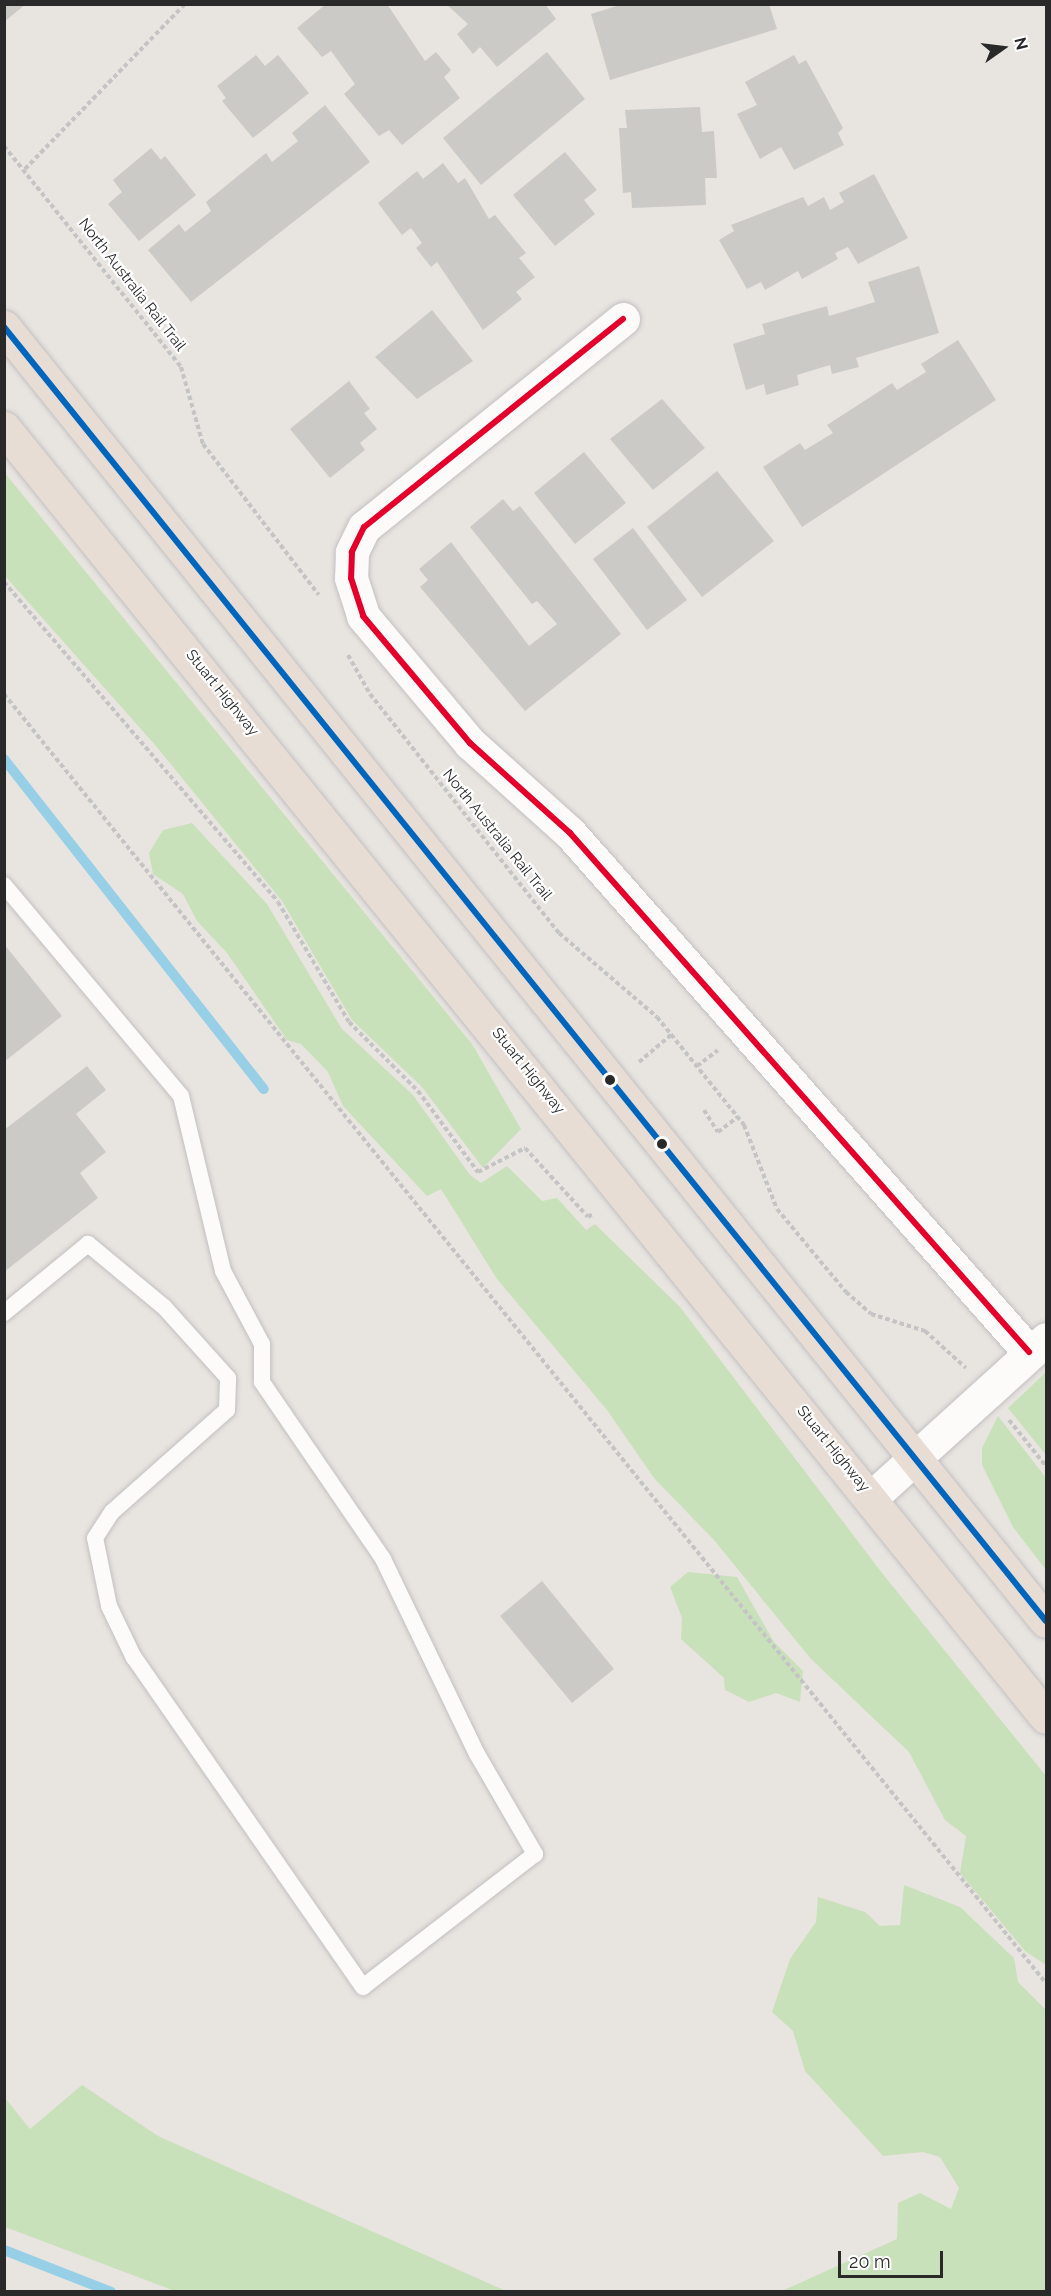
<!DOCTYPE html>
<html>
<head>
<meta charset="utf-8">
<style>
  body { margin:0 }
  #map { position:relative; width:1051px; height:2296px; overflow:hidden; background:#e8e4e0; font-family:Raleway,sans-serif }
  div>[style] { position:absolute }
  .green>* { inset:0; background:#c9e1ba }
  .stream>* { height:10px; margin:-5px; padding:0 5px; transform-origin:5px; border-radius:5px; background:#97cfe6 }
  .building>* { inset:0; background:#cccac7 }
  .path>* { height:4px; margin-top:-2px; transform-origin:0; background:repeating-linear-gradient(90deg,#c4c4c4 0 4.5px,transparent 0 7.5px) }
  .roads { filter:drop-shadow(0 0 2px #c2c0c1) drop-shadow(0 0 2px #c2c0c1) }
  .lane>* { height:16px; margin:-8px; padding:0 8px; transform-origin:8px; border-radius:8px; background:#fcfbfa }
  .street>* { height:33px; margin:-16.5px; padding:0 16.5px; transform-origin:16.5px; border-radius:16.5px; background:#fcfbfa }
  .highway>* { height:33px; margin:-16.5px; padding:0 16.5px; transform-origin:16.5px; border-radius:16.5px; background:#e7ddd4 }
  .bus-1>* { height:6px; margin:-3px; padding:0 3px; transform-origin:3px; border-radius:3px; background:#0065bd }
  .bus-2>* { height:6px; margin:-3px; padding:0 3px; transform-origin:3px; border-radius:3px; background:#e4002b }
  .dots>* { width:16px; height:16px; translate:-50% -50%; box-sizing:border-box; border:3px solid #fff; border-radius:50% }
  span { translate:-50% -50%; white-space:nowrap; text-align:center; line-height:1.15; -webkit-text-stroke:4.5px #fff; paint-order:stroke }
  .street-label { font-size:15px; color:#292929 }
  .frame { position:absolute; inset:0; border:6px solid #292929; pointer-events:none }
  .north { position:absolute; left:973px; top:18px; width:60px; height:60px; -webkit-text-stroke:4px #fff; paint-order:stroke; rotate:76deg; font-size:16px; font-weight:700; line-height:24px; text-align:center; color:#292929 }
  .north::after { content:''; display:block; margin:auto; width:21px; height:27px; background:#292929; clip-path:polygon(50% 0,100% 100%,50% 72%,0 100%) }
  .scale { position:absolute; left:838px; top:2251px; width:105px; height:27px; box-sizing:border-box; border:3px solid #292929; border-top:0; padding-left:8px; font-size:18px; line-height:21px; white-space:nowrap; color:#292929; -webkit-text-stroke:4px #fff; paint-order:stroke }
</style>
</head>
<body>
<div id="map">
  <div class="green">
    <div style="clip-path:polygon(4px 472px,472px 1044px,521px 1129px,483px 1168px,422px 1087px,352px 1020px,282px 901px,156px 746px,5px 576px)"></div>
    <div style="clip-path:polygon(192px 823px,267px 904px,342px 1029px,413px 1095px,470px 1175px,481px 1183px,507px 1166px,542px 1201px,557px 1198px,586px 1230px,595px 1224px,680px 1307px,882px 1573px,1046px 1776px,1046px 1965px,1025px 1951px,960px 1873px,966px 1836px,945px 1820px,909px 1752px,811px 1659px,714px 1540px,654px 1478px,607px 1410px,497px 1279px,441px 1189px,427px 1196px,343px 1106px,328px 1072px,301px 1044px,287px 1040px,227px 953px,197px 921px,183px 894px,153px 874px,149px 853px,163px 830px)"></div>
    <div style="clip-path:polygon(1046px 1372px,1046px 1455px,1008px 1408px)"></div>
    <div style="clip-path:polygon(998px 1416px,1046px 1478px,1046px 1570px,1013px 1527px,982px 1465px,982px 1448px)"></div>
    <div style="clip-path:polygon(688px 1572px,737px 1577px,774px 1642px,803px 1671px,800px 1702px,776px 1693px,749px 1702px,725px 1690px,724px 1678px,681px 1639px,682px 1618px,670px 1587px)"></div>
    <div style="clip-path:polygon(904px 1885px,960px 1907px,1014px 1958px,1018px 1982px,1046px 2010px,1046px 2291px,782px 2291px,897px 2239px,898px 2203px,920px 2193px,951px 2209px,959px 2188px,940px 2157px,923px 2152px,883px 2156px,805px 2071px,793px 2031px,772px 2012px,790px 1959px,816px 1922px,818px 1897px,865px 1912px,880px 1926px,900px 1925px)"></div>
    <div style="clip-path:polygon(82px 2085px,158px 2136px,506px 2291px,175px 2291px,5px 2227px,5px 2098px,30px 2129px)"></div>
  </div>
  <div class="stream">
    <div style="left:4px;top:759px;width:420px;rotate:51.8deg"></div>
    <div style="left:4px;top:2250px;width:115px;rotate:21.4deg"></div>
  </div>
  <div class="building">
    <div style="clip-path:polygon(4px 4px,26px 4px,4px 22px)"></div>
    <div style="clip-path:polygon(326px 4px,387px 4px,425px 61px,436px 52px,451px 70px,444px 77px,460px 98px,402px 145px,389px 130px,379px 136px,344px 94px,355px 84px,331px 51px,322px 57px,297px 28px)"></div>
    <div style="clip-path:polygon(446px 4px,545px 4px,556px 19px,497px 67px,480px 47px,473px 54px,457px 34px,468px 24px)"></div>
    <div style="clip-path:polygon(623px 4px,769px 4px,777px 29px,610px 80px,591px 14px)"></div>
    <div style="clip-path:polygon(547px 52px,585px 99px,481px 185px,443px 138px)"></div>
    <div style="clip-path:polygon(256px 55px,265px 66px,278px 55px,309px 93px,253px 138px,222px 101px,226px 98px,217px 86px)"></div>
    <div style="clip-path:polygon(794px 55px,799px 64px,806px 60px,843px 128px,838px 133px,844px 145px,794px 170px,781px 147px,760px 159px,737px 114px,757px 105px,745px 82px)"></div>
    <div style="clip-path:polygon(325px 105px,370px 162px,191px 302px,148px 250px,179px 224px,185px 232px,211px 211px,206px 202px,266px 153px,272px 162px,298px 141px,292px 133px)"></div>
    <div style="clip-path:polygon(700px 107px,702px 132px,714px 131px,717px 178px,705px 178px,706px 205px,632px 208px,631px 192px,623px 193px,619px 128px,627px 128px,625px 110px)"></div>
    <div style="clip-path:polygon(151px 148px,161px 160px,165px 156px,196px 195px,139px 241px,108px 204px,122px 192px,113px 180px)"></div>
    <div style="clip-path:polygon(565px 152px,597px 190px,584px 200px,595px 214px,555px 246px,513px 195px)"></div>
    <div style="clip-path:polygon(443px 163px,458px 183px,465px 178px,489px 219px,495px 215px,526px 253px,519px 258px,535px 277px,516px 292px,522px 299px,483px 330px,437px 262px,431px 267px,416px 248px,422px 243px,411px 228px,402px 235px,378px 203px,417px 171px,423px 179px)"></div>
    <div style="clip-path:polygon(874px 174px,908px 238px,858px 264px,848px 247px,835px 253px,838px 259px,802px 279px,798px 271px,765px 290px,761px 282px,747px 289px,719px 240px,734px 231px,731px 225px,803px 197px,808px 206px,824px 197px,830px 210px,844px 202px,839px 193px)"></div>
    <div style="clip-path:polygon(919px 266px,939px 333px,856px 358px,859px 367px,832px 374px,830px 365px,797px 375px,799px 385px,766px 395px,764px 384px,746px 390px,733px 344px,765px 334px,762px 324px,827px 306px,829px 316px,875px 302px,868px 282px)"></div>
    <div style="clip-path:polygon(432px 310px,473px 361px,417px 399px,375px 357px)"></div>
    <div style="clip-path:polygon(958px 340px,996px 400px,802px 527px,763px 467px,800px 443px,805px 450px,833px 433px,827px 425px,892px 383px,897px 390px,926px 372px,921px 364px)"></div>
    <div style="clip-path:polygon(349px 381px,370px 409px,364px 413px,377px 429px,360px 443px,365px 450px,330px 478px,290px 429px)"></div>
    <div style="clip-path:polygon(662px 399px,705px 448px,653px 490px,610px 439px)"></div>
    <div style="clip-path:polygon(584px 452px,626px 503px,575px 544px,534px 493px)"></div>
    <div style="clip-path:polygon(717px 471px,774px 541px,702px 597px,647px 527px)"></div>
    <div style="clip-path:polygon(503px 499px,513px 511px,520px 506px,621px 634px,525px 711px,420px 587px,428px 580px,419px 569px,451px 542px,529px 646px,557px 624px,537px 601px,532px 604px,470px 527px)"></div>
    <div style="clip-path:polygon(633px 528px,687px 600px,647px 630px,593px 559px)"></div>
    <div style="clip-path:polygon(4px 944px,62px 1016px,4px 1062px)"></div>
    <div style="clip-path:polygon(87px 1066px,106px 1090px,76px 1114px,106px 1152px,80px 1173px,98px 1198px,4px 1272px,4px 1130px)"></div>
    <div style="clip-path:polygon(542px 1581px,614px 1669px,572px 1703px,500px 1616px)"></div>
  </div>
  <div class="path">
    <div style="left:4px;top:146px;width:283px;rotate:51.3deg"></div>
    <div style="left:181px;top:367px;width:80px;rotate:74.1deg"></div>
    <div style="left:203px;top:444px;width:190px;rotate:52.5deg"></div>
    <div style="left:25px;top:169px;width:230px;rotate:-45.9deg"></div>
    <div style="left:4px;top:582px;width:421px;rotate:49.4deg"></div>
    <div style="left:278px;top:902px;width:139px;rotate:59.4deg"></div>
    <div style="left:349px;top:1022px;width:98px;rotate:45deg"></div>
    <div style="left:418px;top:1091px;width:101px;rotate:53.5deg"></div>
    <div style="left:478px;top:1172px;width:53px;rotate:-27.1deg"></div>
    <div style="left:525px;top:1148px;width:93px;rotate:47.6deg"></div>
    <div style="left:588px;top:1217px;width:7px;rotate:-34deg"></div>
    <div style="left:348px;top:655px;width:45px;rotate:60.6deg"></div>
    <div style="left:370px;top:694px;width:305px;rotate:51.7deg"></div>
    <div style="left:559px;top:933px;width:129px;rotate:40.6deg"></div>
    <div style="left:657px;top:1017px;width:139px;rotate:51.1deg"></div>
    <div style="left:744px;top:1125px;width:90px;rotate:68.6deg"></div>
    <div style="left:777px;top:1209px;width:108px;rotate:50.3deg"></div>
    <div style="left:846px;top:1292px;width:33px;rotate:41deg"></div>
    <div style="left:871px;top:1314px;width:57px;rotate:17.5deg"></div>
    <div style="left:925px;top:1331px;width:55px;rotate:42.1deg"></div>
    <div style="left:4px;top:694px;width:1657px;rotate:51.05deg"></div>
    <div style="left:639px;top:1062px;width:43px;rotate:-40.3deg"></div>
    <div style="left:697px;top:1066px;width:26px;rotate:-37deg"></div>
    <div style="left:704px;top:1110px;width:26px;rotate:58deg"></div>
    <div style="left:718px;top:1132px;width:25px;rotate:-37deg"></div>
    <div style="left:1009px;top:1420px;width:59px;rotate:51.2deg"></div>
  </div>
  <div class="roads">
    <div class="lane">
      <div style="left:4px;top:885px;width:275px;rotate:50deg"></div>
      <div style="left:181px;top:1096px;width:180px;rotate:76.5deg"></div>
      <div style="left:223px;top:1271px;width:83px;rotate:61.9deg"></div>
      <div style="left:262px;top:1344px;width:38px;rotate:90deg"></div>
      <div style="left:262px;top:1382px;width:214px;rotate:55.6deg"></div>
      <div style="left:383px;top:1559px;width:216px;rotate:64.3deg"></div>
      <div style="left:477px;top:1754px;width:116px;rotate:59.9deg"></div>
      <div style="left:535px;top:1854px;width:217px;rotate:142.3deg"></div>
      <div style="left:363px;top:1987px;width:401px;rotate:-124.8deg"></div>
      <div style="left:134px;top:1658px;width:58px;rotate:-115.7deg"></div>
      <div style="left:109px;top:1606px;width:69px;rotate:-101.6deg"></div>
      <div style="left:95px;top:1538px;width:31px;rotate:-57deg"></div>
      <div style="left:112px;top:1512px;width:154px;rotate:-41.6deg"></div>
      <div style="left:227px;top:1410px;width:32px;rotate:-88deg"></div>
      <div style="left:228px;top:1378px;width:96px;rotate:-132deg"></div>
      <div style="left:164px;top:1307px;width:99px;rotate:-140.3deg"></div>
      <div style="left:88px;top:1244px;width:109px;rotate:140.6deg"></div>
    </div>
    <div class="street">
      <div style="left:623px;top:319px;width:332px;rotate:141.2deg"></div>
      <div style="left:364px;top:527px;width:28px;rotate:116deg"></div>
      <div style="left:352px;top:552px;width:26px;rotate:92deg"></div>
      <div style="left:351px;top:578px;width:40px;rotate:72deg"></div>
      <div style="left:363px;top:616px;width:166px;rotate:49.9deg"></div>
      <div style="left:470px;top:743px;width:135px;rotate:42deg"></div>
      <div style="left:570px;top:833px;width:693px;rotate:48.51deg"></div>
      <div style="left:872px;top:1497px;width:235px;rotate:-42.2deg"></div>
    </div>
    <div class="highway">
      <div style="left:4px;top:327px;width:1661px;rotate:51.16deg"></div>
      <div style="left:4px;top:428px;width:1657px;rotate:51.05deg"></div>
    </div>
  </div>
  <div class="bus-1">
    <div style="left:4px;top:327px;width:1661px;rotate:51.16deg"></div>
  </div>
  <div class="bus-2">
    <div style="left:623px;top:319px;width:332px;rotate:141.2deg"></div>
    <div style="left:364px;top:527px;width:28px;rotate:116deg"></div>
    <div style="left:352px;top:552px;width:26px;rotate:92deg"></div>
    <div style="left:351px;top:578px;width:40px;rotate:72deg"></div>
    <div style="left:363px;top:616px;width:166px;rotate:49.9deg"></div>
    <div style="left:470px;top:743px;width:135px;rotate:42deg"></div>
    <div style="left:570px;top:833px;width:693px;rotate:48.51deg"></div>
  </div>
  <div class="dots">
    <div style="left:610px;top:1080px;background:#292929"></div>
    <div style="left:662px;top:1144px;background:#292929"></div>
  </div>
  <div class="street-label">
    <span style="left:132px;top:285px;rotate:52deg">North Australia Rail Trail</span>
    <span style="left:222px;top:693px;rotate:51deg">Stuart Highway</span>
    <span style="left:497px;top:835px;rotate:51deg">North Australia Rail Trail</span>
    <span style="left:528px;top:1071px;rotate:51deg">Stuart Highway</span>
    <span style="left:833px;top:1449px;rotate:51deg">Stuart Highway</span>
  </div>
  <div class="frame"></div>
  <div class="north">N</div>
  <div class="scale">20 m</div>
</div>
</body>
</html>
